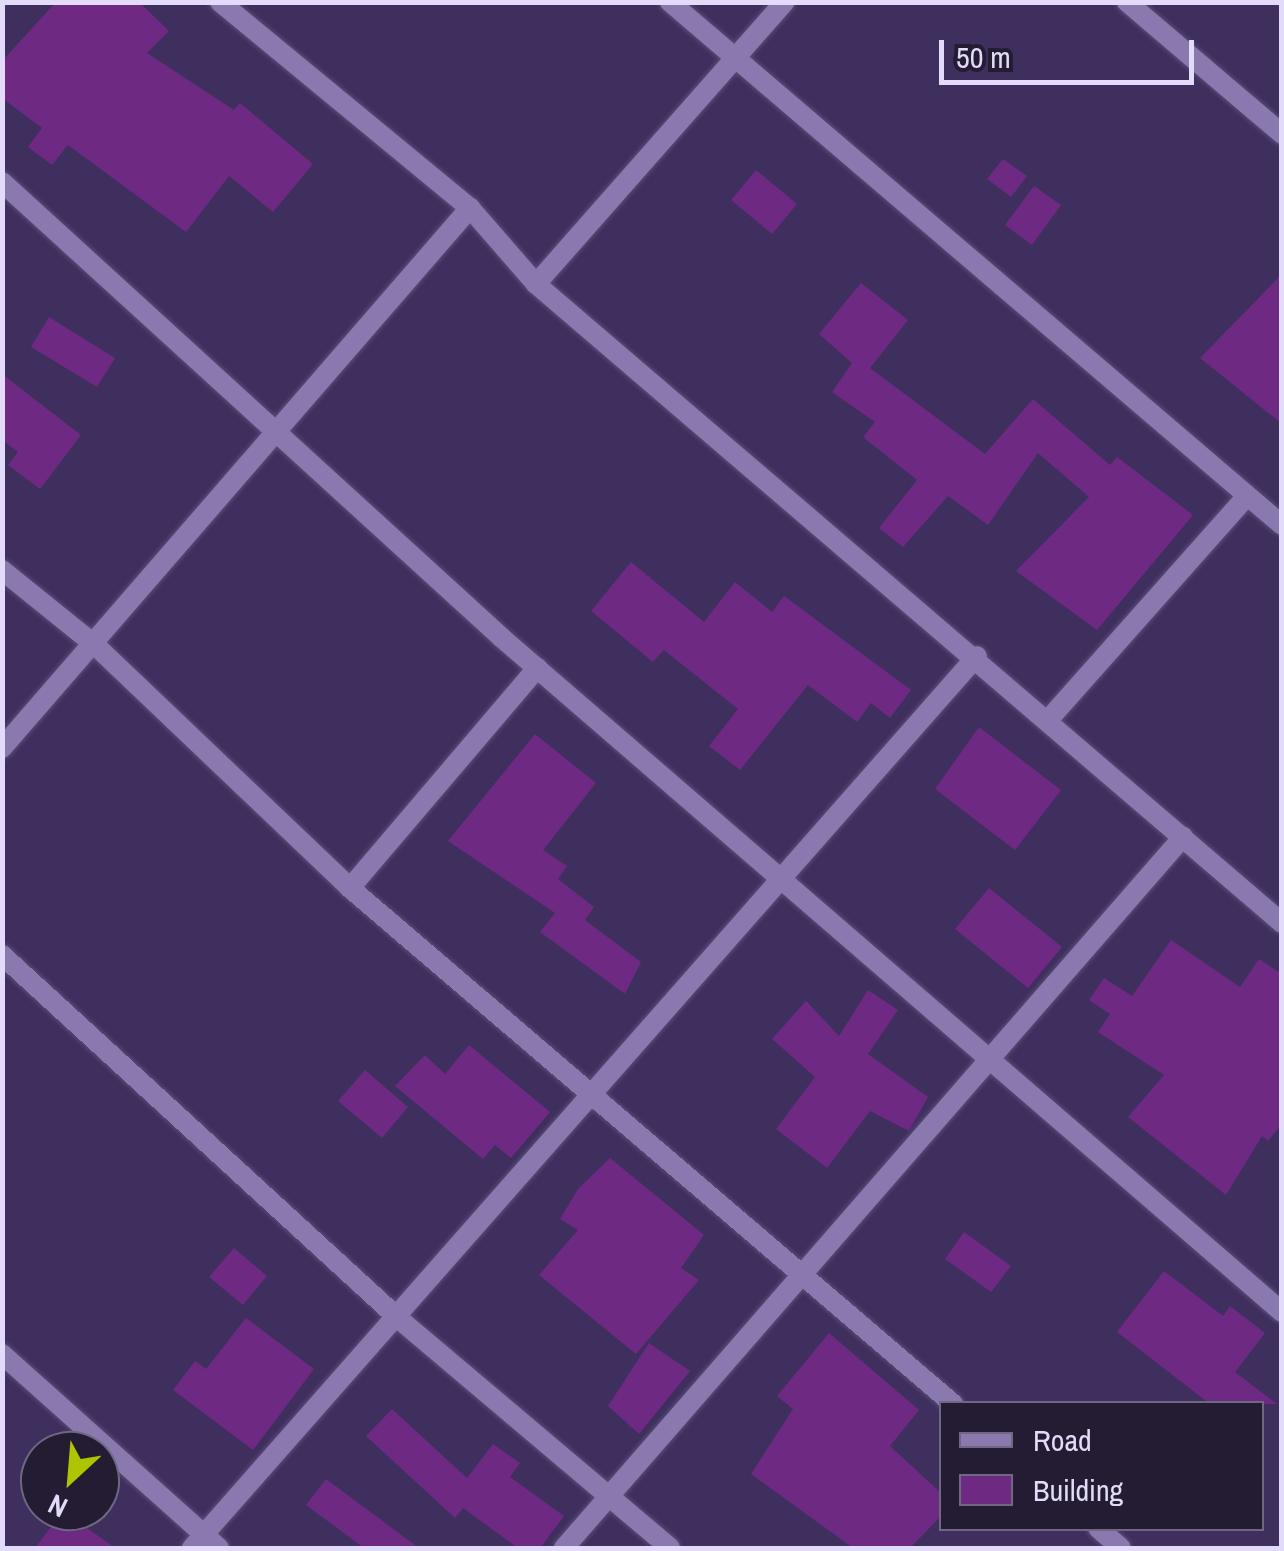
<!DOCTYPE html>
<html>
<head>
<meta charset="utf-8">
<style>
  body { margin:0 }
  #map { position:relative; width:1284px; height:1551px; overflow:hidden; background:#3f2f5f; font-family:"Archivo Narrow",sans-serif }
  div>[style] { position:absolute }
  .building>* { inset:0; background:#6e2983 }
  .roads { filter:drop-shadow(0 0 2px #5b4c75) drop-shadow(0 0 2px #5b4c75) }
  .street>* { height:20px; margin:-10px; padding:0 10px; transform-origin:10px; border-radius:10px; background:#8979af }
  span { translate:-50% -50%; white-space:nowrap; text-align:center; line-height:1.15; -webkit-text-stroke:8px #231c32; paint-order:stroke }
  .frame { position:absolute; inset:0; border:5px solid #e2dbf9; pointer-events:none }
  .legend { position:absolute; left:939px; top:1401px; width:325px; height:130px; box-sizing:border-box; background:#231c32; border:2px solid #6f6882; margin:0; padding:12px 18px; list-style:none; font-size:30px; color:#e2dbf9 }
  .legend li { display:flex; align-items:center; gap:20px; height:50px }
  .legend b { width:50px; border:2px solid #6f6882 }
  .north { position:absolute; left:20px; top:1431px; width:100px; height:100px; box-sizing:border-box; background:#231c32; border:2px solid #6f6882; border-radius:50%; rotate:206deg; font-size:28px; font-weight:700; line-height:40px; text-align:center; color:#e2dbf9 }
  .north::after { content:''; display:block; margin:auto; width:35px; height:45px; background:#b0c501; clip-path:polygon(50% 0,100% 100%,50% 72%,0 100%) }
  .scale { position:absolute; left:939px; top:40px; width:255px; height:45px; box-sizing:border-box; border:5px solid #e2dbf9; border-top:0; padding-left:12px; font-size:30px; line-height:35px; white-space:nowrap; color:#e2dbf9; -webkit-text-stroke:8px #231c32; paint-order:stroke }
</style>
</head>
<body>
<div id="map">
  <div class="building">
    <div style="clip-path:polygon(56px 2px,139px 2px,169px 31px,147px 53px,234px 110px,240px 103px,313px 164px,273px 212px,229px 176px,186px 232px,68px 145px,52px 165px,28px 147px,42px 128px,2px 98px,2px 61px)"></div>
    <div style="clip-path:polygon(1003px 159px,1027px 176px,1011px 197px,987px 179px)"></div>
    <div style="clip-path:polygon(756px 170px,797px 204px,772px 234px,731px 200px)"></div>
    <div style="clip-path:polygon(1034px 186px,1061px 205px,1032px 245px,1005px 225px)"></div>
    <div style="clip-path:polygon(1282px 274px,1282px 424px,1200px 358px)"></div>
    <div style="clip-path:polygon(861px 283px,908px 320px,870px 368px,985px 454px,1033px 399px,1110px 465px,1117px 457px,1193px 515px,1097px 630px,1016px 571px,1089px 497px,1038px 453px,988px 525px,948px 496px,903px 547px,879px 528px,917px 480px,863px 437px,875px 422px,832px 392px,852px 363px,819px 334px)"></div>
    <div style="clip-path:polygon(49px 317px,115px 358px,97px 387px,31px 347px)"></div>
    <div style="clip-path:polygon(2px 374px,81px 435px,40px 489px,8px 465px,18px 452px,2px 440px)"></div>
    <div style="clip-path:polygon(631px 562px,704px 622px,735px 582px,772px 612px,784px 596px,911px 690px,890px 718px,871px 703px,857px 722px,808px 685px,740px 770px,709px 746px,738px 709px,664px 650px,653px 662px,591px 611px)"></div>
    <div style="clip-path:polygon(979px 727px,1061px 790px,1015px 850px,935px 789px)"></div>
    <div style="clip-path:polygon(535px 734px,596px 783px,543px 850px,567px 866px,558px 879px,594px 907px,585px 920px,641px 962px,625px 994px,540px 932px,555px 913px,448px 841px)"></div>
    <div style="clip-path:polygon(989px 888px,1062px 947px,1028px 988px,955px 929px)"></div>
    <div style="clip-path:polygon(1171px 940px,1240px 987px,1259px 959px,1282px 974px,1282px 1124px,1268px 1141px,1262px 1136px,1226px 1195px,1128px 1117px,1164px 1075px,1098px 1032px,1110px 1014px,1089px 1000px,1104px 978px,1132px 996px)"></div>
    <div style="clip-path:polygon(868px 990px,898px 1010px,868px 1054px,928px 1097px,909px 1131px,870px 1111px,827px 1168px,776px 1129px,815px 1077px,772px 1039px,806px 1001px,839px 1036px)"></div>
    <div style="clip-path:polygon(469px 1045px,550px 1112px,511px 1158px,495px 1145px,483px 1159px,395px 1086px,425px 1055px,445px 1074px)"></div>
    <div style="clip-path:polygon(365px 1070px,408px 1107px,382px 1138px,338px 1101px)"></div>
    <div style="clip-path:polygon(610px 1158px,704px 1235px,681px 1268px,699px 1280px,636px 1354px,539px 1275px,578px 1230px,560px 1219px,578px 1189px)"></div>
    <div style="clip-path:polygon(964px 1232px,1011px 1266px,991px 1292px,945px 1259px)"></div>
    <div style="clip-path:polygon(234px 1248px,267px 1276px,243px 1305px,209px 1277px)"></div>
    <div style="clip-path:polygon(1164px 1271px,1223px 1316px,1230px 1306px,1265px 1333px,1235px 1372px,1277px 1404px,1210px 1404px,1117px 1332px)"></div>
    <div style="clip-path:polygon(246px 1318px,314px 1369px,253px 1450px,173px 1390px,195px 1361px,206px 1369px)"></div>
    <div style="clip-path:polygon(829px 1333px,919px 1410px,890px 1446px,942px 1494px,942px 1515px,910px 1548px,853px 1548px,751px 1474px,793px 1409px,777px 1396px)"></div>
    <div style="clip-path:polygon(649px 1343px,690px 1371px,639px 1434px,608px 1406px)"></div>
    <div style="clip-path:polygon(392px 1409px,467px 1478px,493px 1444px,520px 1463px,510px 1477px,564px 1516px,540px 1548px,518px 1548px,463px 1508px,455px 1518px,366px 1436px)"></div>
    <div style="clip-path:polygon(326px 1479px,419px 1548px,364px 1548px,306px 1505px)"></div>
    <div style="clip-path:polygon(63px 1511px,115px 1548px,35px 1548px)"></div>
  </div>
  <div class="roads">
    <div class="street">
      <div style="left:220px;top:2px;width:324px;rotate:39.5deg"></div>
      <div style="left:470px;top:208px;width:101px;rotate:49deg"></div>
      <div style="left:536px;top:284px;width:982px;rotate:40.58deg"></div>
      <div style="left:670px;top:2px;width:805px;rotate:40.52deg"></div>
      <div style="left:1127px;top:2px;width:204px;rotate:40.4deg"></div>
      <div style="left:2px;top:182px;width:677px;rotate:42.36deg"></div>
      <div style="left:502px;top:638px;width:1031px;rotate:40.83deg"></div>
      <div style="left:536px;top:284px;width:376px;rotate:-48.6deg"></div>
      <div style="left:2px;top:570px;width:119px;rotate:38.9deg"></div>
      <div style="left:95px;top:645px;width:352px;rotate:43.6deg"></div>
      <div style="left:350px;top:888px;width:794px;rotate:40.55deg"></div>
      <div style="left:1049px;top:719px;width:298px;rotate:-48.4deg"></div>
      <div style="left:2px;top:748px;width:715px;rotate:-49.09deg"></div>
      <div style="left:350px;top:888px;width:289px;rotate:-49.6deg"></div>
      <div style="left:2px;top:955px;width:537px;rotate:42.51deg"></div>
      <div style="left:398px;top:1318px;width:356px;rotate:40.2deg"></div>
      <div style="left:2px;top:1354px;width:291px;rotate:41.8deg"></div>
      <div style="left:1098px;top:1528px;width:30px;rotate:41deg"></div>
      <div style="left:192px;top:1548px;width:1188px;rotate:-48.65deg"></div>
      <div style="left:564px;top:1548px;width:943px;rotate:-48.96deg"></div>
    </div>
  </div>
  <div class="frame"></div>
  <ul class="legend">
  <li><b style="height:12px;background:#8979af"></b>Road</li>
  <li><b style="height:28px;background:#6e2983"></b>Building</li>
  </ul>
  <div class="north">N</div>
  <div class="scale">50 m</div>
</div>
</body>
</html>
